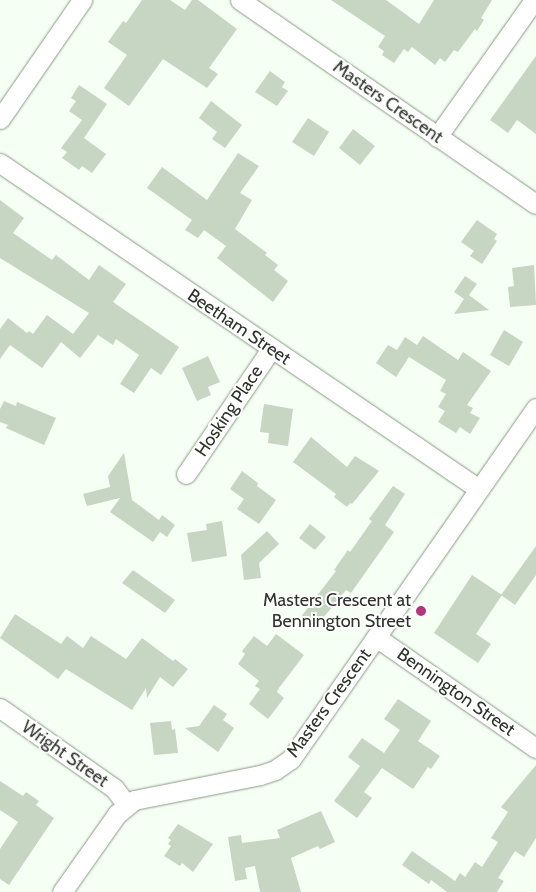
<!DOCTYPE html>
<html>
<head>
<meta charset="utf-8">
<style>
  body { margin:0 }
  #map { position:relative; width:536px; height:892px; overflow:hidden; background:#f5fff3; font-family:Cabin,sans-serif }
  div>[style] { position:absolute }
  .building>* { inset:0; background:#c6d6c2 }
  .roads { filter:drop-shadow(0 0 1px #8a9a87) drop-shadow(0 0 1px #8a9a87) }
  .minor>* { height:19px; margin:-9.5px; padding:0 9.5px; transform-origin:9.5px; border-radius:9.5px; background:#fff }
  .dots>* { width:14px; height:14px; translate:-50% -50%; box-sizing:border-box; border:2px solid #fff; border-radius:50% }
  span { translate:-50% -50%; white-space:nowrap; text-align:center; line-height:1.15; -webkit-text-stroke:4px #fff; paint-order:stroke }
  .street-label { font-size:18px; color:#2d332b }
  .poi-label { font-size:18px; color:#2d332b }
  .right { translate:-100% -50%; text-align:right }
</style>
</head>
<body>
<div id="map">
  <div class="building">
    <div style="clip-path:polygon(142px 0,170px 0,185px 10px,192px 0,198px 0,237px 29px,209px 68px,218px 74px,207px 88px,163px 59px,129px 106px,104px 88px,127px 55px,108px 42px,123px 21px,126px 23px)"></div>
    <div style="clip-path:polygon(331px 0,386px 0,419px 24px,434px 0,492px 0,481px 18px,484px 20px,477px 31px,475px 29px,458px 52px,454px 50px,445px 62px,440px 58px,435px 65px,412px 47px,408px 52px,404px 49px,394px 63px,382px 55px,384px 51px,378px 47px,385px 36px)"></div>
    <div style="clip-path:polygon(536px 56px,536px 134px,517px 120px,508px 133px,490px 120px)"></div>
    <div style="clip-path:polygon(270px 71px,285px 82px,282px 87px,288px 91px,277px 106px,255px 92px)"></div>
    <div style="clip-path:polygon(79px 85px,107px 104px,84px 138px,106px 154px,92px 173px,82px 166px,79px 170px,62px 158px,67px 152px,61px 148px,82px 120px,69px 111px,76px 101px,71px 98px)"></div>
    <div style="clip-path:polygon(211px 101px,242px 125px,225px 148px,212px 139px,217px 132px,199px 118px)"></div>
    <div style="clip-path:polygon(308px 118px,329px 132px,314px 156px,292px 142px)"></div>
    <div style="clip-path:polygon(353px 129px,375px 146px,360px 165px,339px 148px)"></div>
    <div style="clip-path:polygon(238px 153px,259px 166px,240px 193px,252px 200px,235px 229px,267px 253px,265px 255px,278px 265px,274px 270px,288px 281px,273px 302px,217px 258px,226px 246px,204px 230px,198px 238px,185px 230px,192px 220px,147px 188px,162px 167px,207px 200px)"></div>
    <div style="clip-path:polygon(0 200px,24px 218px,13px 233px,52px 260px,56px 255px,89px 280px,99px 265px,126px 284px,113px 302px,179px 347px,161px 375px,151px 368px,134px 393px,120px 384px,139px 355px,116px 339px,113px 345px,98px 335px,80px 358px,61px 342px,42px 368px,10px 345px,0 359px,0 329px,8px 318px,27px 333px,29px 331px,33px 334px,47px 315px,73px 334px,89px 313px,0 258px)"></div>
    <div style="clip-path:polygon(477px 220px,497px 234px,494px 239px,497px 241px,482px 264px,470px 256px,474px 251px,461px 242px)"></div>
    <div style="clip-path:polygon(534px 265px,536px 305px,510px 307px,508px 287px,514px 286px,512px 268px)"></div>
    <div style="clip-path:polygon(465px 276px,477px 284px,469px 295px,489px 310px,454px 314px,464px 299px,454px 292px)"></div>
    <div style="clip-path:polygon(504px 330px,523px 342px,509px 366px,490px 355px)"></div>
    <div style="clip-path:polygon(423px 336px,458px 360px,463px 352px,491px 371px,467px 405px,473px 408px,470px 413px,480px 418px,470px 434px,460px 427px,456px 433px,438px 422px,445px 411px,438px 407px,446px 394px,440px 391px,446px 380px,409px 357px,396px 377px,376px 363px,388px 345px,397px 350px,405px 337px,417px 345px)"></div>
    <div style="clip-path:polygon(208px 356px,220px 382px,208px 387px,211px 395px,197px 401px,182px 368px)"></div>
    <div style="clip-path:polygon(4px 401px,16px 406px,17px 402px,56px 418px,44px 445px,6px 428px,8px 425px,0 422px,0 409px)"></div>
    <div style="clip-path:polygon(264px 404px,293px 409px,288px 446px,268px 443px,269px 433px,260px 432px)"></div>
    <div style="clip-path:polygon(311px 437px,347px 467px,355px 456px,379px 471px,352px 504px,350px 503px,347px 507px,334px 497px,336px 494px,293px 462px)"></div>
    <div style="clip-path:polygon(124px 453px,132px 500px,159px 520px,162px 515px,175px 525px,167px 537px,160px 532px,153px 542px,110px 512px,120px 498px,87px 506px,83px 494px,110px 487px,108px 476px)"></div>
    <div style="clip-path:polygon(242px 471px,258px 483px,257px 486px,276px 500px,259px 524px,237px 509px,244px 499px,230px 489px)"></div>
    <div style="clip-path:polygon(393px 486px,405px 494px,385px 525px,394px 532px,351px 593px,346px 590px,314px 629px,300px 618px,336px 571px,334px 570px,348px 550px,350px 552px,372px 521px,369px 519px)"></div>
    <div style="clip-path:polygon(222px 521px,227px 556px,192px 562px,187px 533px,207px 530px,206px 524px)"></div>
    <div style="clip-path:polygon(310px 524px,326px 537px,315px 550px,299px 538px)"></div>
    <div style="clip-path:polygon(267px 531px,279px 544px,259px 563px,261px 578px,244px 580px,241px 555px)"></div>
    <div style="clip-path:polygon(536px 546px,536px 575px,515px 605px,501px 595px)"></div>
    <div style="clip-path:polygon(133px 570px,175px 600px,165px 613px,122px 583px)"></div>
    <div style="clip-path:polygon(472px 575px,502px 595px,476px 634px,491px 644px,478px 663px,434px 633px)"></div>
    <div style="clip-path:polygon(15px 614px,61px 644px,67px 636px,83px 648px,91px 636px,126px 659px,142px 638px,173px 661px,175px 659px,188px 669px,173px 687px,160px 677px,147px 698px,146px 688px,132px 710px,66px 669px,58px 679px,0 638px)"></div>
    <div style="clip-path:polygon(276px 634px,304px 655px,279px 688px,277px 692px,284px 698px,268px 719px,249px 704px,260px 689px,255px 686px,259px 681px,238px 664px,245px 654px,242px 651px,254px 636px,267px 646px)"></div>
    <div style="clip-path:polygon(398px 699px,431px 721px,418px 741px,440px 756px,431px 769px,428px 767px,413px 789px,382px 768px,364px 792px,372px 798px,357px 818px,334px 801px,360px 766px,348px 757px,362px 738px,384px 753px,400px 730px,384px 719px)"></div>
    <div style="clip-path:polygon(214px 705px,227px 714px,223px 720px,234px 728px,218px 752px,185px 728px,199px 726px)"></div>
    <div style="clip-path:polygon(171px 721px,172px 730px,175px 729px,178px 753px,154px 755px,150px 723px)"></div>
    <div style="clip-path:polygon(536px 765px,536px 838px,524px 857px,515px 851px,498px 878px,504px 881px,497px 892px,447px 892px,431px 880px,429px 884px,402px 865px,412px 851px,455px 881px,460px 873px,465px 877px,475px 862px,482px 867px,498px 842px,491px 838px,508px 812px,501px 807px)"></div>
    <div style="clip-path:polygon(0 781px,23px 796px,26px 792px,39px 801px,36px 805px,54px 818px,9px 885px,0 879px,0 849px,18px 822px,0 810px)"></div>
    <div style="clip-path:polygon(321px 811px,335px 842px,320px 849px,318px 846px,291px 858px,301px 892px,260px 892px,255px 866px,245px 868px,247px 879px,235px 881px,228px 837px,241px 835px,242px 843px,280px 838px,277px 830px)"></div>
    <div style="clip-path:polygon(178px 824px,213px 844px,193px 872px,182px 863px,180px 866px,164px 856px,171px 846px,168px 844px,171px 840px,168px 838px)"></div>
  </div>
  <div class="roads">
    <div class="minor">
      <div style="left:240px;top:0;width:359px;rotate:34.6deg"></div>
      <div style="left:0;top:119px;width:145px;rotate:-55.4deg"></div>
      <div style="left:437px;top:137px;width:168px;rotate:-54.7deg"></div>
      <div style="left:0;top:163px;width:579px;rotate:34.24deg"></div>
      <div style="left:186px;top:474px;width:151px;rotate:-55.8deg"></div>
      <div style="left:376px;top:637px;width:195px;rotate:34.8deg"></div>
      <div style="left:0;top:708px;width:139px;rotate:35.1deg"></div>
      <div style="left:114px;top:788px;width:20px;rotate:53deg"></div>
      <div style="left:62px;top:892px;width:95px;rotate:-54.8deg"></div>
      <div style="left:117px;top:814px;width:22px;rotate:-39deg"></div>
      <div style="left:134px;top:800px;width:128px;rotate:-11.2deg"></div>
      <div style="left:260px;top:775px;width:16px;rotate:-18deg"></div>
      <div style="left:275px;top:770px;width:19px;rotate:-35deg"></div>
      <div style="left:291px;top:759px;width:428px;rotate:-55.1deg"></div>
    </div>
  </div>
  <div class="dots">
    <div style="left:421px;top:611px;background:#b6347c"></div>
  </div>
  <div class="street-label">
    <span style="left:388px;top:102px;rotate:35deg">Masters Crescent</span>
    <span style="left:239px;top:327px;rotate:34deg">Beetham Street</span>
    <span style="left:229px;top:411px;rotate:-56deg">Hosking Place</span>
    <span style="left:456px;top:692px;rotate:35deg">Bennington Street</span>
    <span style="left:329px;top:703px;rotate:-54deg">Masters Crescent</span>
    <span style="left:65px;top:754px;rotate:35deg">Wright Street</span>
  </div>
  <div class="poi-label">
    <span class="right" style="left:411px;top:611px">Masters Crescent at<br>Bennington Street</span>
  </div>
</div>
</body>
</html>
